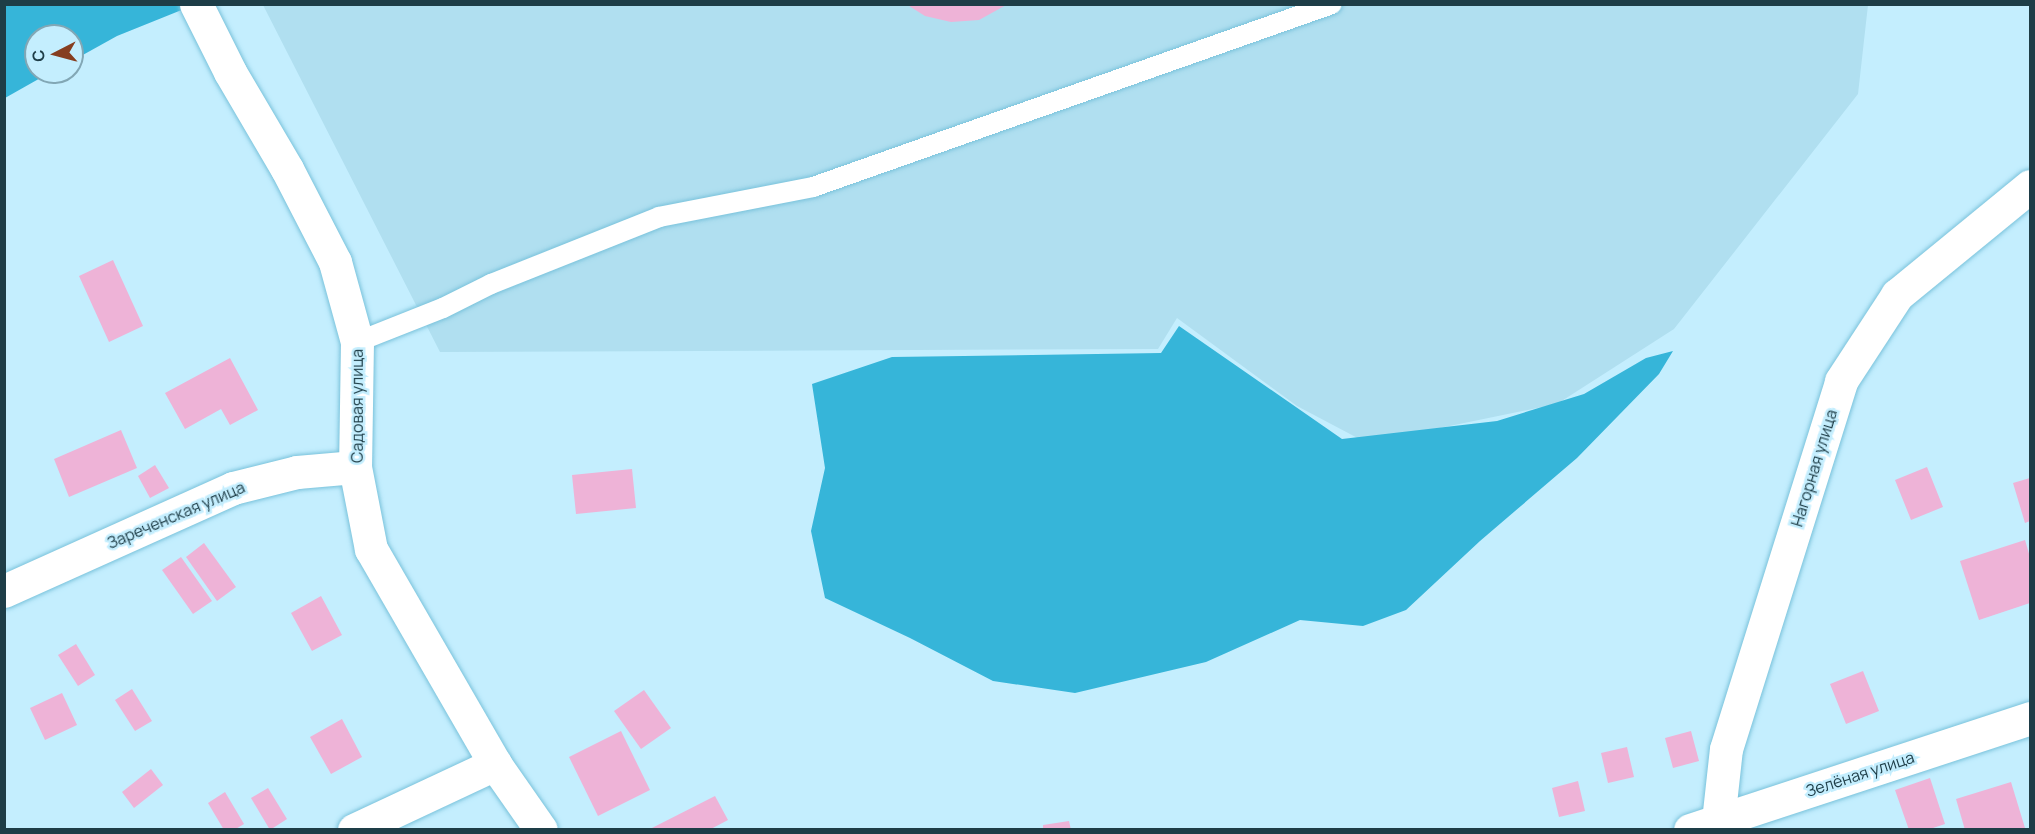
<!DOCTYPE html>
<html>
<head>
<meta charset="utf-8">
<style>
  body { margin:0 }
  #map { position:relative; width:2035px; height:834px; overflow:hidden; background:#c4eefe; font-family:Manrope,sans-serif }
  div>[style] { position:absolute }
  .built>* { inset:0; background:#b0dff0 }
  .water>* { inset:0; background:#36b5d9 }
  .building>* { inset:0; background:#eeb3d7 }
  .roads { filter:drop-shadow(0 0 2px #79c2db) drop-shadow(0 0 2px #79c2db) }
  .service>* { height:20px; margin:-10px; padding:0 10px; transform-origin:10px; border-radius:10px; background:#fff }
  .minor>* { height:33px; margin:-16.5px; padding:0 16.5px; transform-origin:16.5px; border-radius:16.5px; background:#fff }
  .tertiary>* { height:33px; margin:-16.5px; padding:0 16.5px; transform-origin:16.5px; border-radius:16.5px; background:#fff }
  span { translate:-50% -50%; white-space:nowrap; text-align:center; line-height:1.15; -webkit-text-stroke:5px #c4eefe; paint-order:stroke }
  .street-label { font-size:16px; color:#1e3d47 }
  .frame { position:absolute; inset:0; border:6px solid #1e3d47; pointer-events:none }
  .north { position:absolute; left:24px; top:24px; width:60px; height:60px; box-sizing:border-box; background:#c4eefe; border:2px solid #82a7b5; border-radius:50%; rotate:264deg; font-size:16px; font-weight:700; line-height:24px; text-align:center; color:#1e3d47 }
  .north::after { content:''; display:block; margin:auto; width:21px; height:27px; background:#863e20; clip-path:polygon(50% 0,100% 100%,50% 72%,0 100%) }
</style>
</head>
<body>
<div id="map">
  <div class="built">
    <div style="clip-path:polygon(263px 5px,1868px 5px,1858px 94px,1674px 329px,1557px 404px,1367px 443px,1297px 406px,1177px 318px,1158px 349px,440px 352px)"></div>
  </div>
  <div class="water">
    <div style="clip-path:polygon(5px 5px,194px 5px,117px 36px,72px 61px,72px 36px,36px 36px,36px 72px,51px 72px,5px 98px)"></div>
    <div style="clip-path:polygon(1179px 326px,1342px 439px,1497px 421px,1584px 394px,1646px 358px,1673px 351px,1659px 374px,1577px 458px,1480px 541px,1406px 610px,1363px 626px,1300px 620px,1206px 662px,1075px 693px,993px 681px,910px 638px,825px 598px,811px 531px,825px 468px,812px 384px,892px 357px,1161px 353px)"></div>
  </div>
  <div class="building">
    <div style="clip-path:polygon(906px 4px,1008px 4px,979px 20px,951px 22px,925px 16px)"></div>
    <div style="clip-path:polygon(113px 260px,143px 326px,109px 342px,79px 276px)"></div>
    <div style="clip-path:polygon(230px 358px,258px 410px,230px 425px,221px 409px,185px 429px,165px 393px)"></div>
    <div style="clip-path:polygon(121px 430px,137px 468px,69px 497px,54px 459px)"></div>
    <div style="clip-path:polygon(155px 465px,169px 488px,150px 498px,138px 476px)"></div>
    <div style="clip-path:polygon(1927px 467px,1943px 507px,1911px 520px,1895px 480px)"></div>
    <div style="clip-path:polygon(632px 469px,636px 508px,576px 514px,572px 475px)"></div>
    <div style="clip-path:polygon(2030px 478px,2030px 521px,2025px 523px,2013px 483px)"></div>
    <div style="clip-path:polygon(2025px 540px,2030px 557px,2030px 603px,1979px 620px,1960px 561px)"></div>
    <div style="clip-path:polygon(204px 543px,236px 587px,217px 601px,186px 557px)"></div>
    <div style="clip-path:polygon(181px 557px,212px 601px,193px 614px,162px 570px)"></div>
    <div style="clip-path:polygon(321px 596px,342px 635px,312px 651px,291px 613px)"></div>
    <div style="clip-path:polygon(76px 644px,95px 675px,78px 686px,58px 655px)"></div>
    <div style="clip-path:polygon(1863px 671px,1879px 711px,1846px 724px,1830px 684px)"></div>
    <div style="clip-path:polygon(132px 689px,152px 721px,135px 731px,115px 700px)"></div>
    <div style="clip-path:polygon(644px 690px,671px 728px,641px 749px,614px 711px)"></div>
    <div style="clip-path:polygon(62px 693px,77px 725px,45px 740px,30px 708px)"></div>
    <div style="clip-path:polygon(342px 719px,362px 757px,331px 774px,310px 737px)"></div>
    <div style="clip-path:polygon(621px 731px,650px 790px,598px 816px,569px 757px)"></div>
    <div style="clip-path:polygon(1691px 731px,1699px 761px,1673px 768px,1665px 738px)"></div>
    <div style="clip-path:polygon(1627px 747px,1634px 777px,1608px 783px,1601px 753px)"></div>
    <div style="clip-path:polygon(151px 769px,163px 785px,134px 808px,122px 792px)"></div>
    <div style="clip-path:polygon(1930px 778px,1945px 824px,1927px 830px,1909px 830px,1895px 790px)"></div>
    <div style="clip-path:polygon(1578px 781px,1585px 811px,1559px 817px,1552px 788px)"></div>
    <div style="clip-path:polygon(2011px 782px,2025px 828px,1965px 830px,1956px 799px)"></div>
    <div style="clip-path:polygon(268px 788px,287px 819px,270px 830px,251px 798px)"></div>
    <div style="clip-path:polygon(225px 792px,244px 824px,234px 830px,224px 830px,208px 803px)"></div>
    <div style="clip-path:polygon(715px 796px,728px 820px,709px 830px,648px 830px)"></div>
    <div style="clip-path:polygon(1069px 821px,1071px 830px,1043px 830px,1043px 825px)"></div>
  </div>
  <div class="roads">
    <div class="service">
      <div style="left:357px;top:342px;width:92px;rotate:-21.6deg"></div>
      <div style="left:443px;top:308px;width:54px;rotate:-26.6deg"></div>
      <div style="left:491px;top:284px;width:181px;rotate:-21.7deg"></div>
      <div style="left:659px;top:217px;width:157px;rotate:-11deg"></div>
      <div style="left:813px;top:187px;width:550px;rotate:-19.42deg"></div>
    </div>
    <div class="minor">
      <div style="left:4px;top:591px;width:251px;rotate:-24.2deg"></div>
      <div style="left:233px;top:488px;width:66px;rotate:-14deg"></div>
      <div style="left:297px;top:472px;width:58px;rotate:-4.9deg"></div>
      <div style="left:1718px;top:821px;width:72px;rotate:-83.7deg"></div>
      <div style="left:1726px;top:749px;width:386px;rotate:-72.6deg"></div>
      <div style="left:1841px;top:381px;width:103px;rotate:-56.9deg"></div>
      <div style="left:1897px;top:295px;width:172px;rotate:-39.3deg"></div>
      <div style="left:354px;top:830px;width:156px;rotate:-25.1deg"></div>
      <div style="left:1690px;top:830px;width:358px;rotate:-18.2deg"></div>
    </div>
    <div class="tertiary">
      <div style="left:196px;top:4px;width:76px;rotate:63.4deg"></div>
      <div style="left:230px;top:72px;width:113px;rotate:59.6deg"></div>
      <div style="left:287px;top:169px;width:105px;rotate:62.7deg"></div>
      <div style="left:335px;top:262px;width:83px;rotate:74.6deg"></div>
      <div style="left:357px;top:342px;width:125px;rotate:90.9deg"></div>
      <div style="left:355px;top:467px;width:84px;rotate:79deg"></div>
      <div style="left:371px;top:549px;width:248px;rotate:60deg"></div>
      <div style="left:495px;top:764px;width:80px;rotate:55.1deg"></div>
    </div>
  </div>
  <div class="street-label">
    <span style="left:357px;top:406px;rotate:-90deg">Садовая улица</span>
    <span style="left:1814px;top:468px;rotate:-73deg">Нагорная улица</span>
    <span style="left:176px;top:515px;rotate:-23deg">Зареченская улица</span>
    <span style="left:1860px;top:774px;rotate:-18deg">Зелёная улица</span>
  </div>
  <div class="frame"></div>
  <div class="north">С</div>
</div>
</body>
</html>
